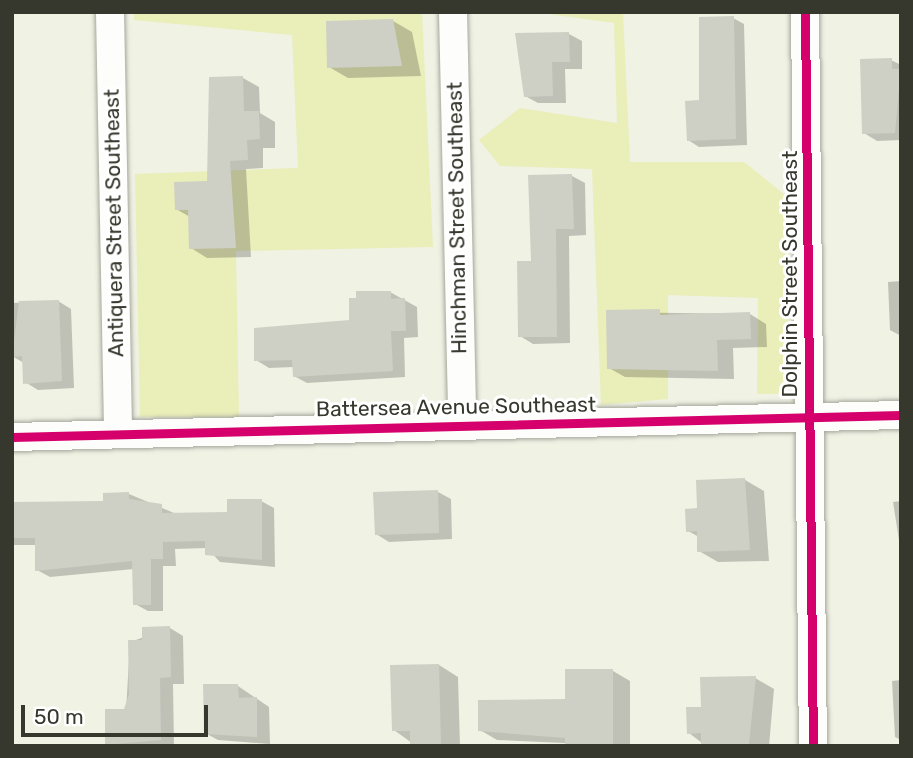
<!DOCTYPE html>
<html>
<head>
<meta charset="utf-8">
<style>
  body { margin:0 }
  #map { position:relative; width:913px; height:758px; overflow:hidden; background:#f0f2e4; font-family:Rubik,sans-serif }
  div>[style] { position:absolute }
  .green>* { inset:0; background:#eaeeb9 }
  .shadow>* { inset:0; background:#0003 }
  .building>* { inset:0; background:#ced0c5 }
  .roads { filter:drop-shadow(0 0 2px #a6a79c) drop-shadow(0 0 2px #a6a79c) }
  .street>* { height:28px; margin:-14px; padding:0 14px; transform-origin:14px; border-radius:14px; background:#fdfdfb }
  .cycleway>* { height:9px; margin:-4.5px; padding:0 4.5px; transform-origin:4.5px; border-radius:4.5px; background:#d6006c }
  span { translate:-50% -50%; white-space:nowrap; text-align:center; line-height:1.15; -webkit-text-stroke:6px #fff; paint-order:stroke }
  .street-label { font-size:21px; color:#36372d }
  .frame { position:absolute; inset:0; border:14px solid #36372d; pointer-events:none }
  .scale { position:absolute; left:21px; top:705px; width:187px; height:32px; box-sizing:border-box; border:4px solid #36372d; border-top:0; padding-left:9px; font-size:21px; line-height:24px; white-space:nowrap; color:#36372d; -webkit-text-stroke:5px #fff; paint-order:stroke }
</style>
</head>
<body>
<div id="map">
  <div class="green">
    <div style="clip-path:polygon(134px 12px,422px 12px,433px 247px,236px 251px,239px 417px,140px 417px,135px 174px,298px 168px,292px 35px,134px 20px)"></div>
    <div style="clip-path:polygon(534px 12px,623px 12px,630px 162px,744px 162px,785px 195px,790px 363px,778px 394px,757px 394px,758px 298px,668px 295px,668px 399px,601px 405px,592px 169px,500px 166px,479px 140px,520px 108px,617px 123px,614px 23px)"></div>
  </div>
  <div class="shadow">
    <div style="clip-path:polygon(733px 18px,744px 24px,747px 145px,699px 147px,688px 140px)"></div>
    <div style="clip-path:polygon(393px 21px,412px 32px,421px 76px,348px 78px,329px 67px)"></div>
    <div style="clip-path:polygon(569px 34px,582px 41px,582px 69px,565px 69px,566px 103px,538px 103px,525px 96px)"></div>
    <div style="clip-path:polygon(891px 60px,901px 65px,901px 140px,877px 141px,864px 133px)"></div>
    <div style="clip-path:polygon(243px 78px,259px 87px,260px 113px,275px 122px,275px 148px,263px 148px,263px 168px,246px 169px,251px 257px,207px 258px,191px 248px,190px 217px,176px 209px,209px 183px)"></div>
    <div style="clip-path:polygon(572px 176px,585px 183px,586px 235px,569px 236px,570px 343px,533px 344px,520px 336px,533px 262px)"></div>
    <div style="clip-path:polygon(901px 281px,901px 336px,890px 330px,888px 282px)"></div>
    <div style="clip-path:polygon(390px 292px,417px 307px,418px 337px,404px 338px,405px 377px,307px 383px,294px 376px,294px 367px,269px 368px,256px 360px,351px 322px)"></div>
    <div style="clip-path:polygon(58px 301px,71px 309px,74px 388px,38px 390px,25px 382px,24px 363px,12px 356px,12px 303px)"></div>
    <div style="clip-path:polygon(608px 312px,750px 314px,766px 324px,767px 347px,733px 348px,734px 379px,625px 377px,609px 368px)"></div>
    <div style="clip-path:polygon(745px 480px,764px 491px,769px 561px,718px 562px,699px 551px,699px 537px,688px 531px,699px 510px)"></div>
    <div style="clip-path:polygon(438px 492px,451px 499px,452px 539px,389px 542px,376px 534px)"></div>
    <div style="clip-path:polygon(129px 494px,174px 513px,229px 514px,261px 501px,274px 508px,275px 567px,220px 562px,207px 548px,175px 549px,176px 566px,163px 566px,163px 611px,148px 611px,135px 604px,134px 569px,50px 577px,37px 570px,37px 545px,12px 545px,12px 504px,105px 502px)"></div>
    <div style="clip-path:polygon(901px 501px,901px 553px,893px 502px)"></div>
    <div style="clip-path:polygon(170px 628px,183px 636px,184px 684px,173px 684px,174px 746px,110px 746px,126px 711px,130px 642px)"></div>
    <div style="clip-path:polygon(439px 665px,458px 677px,460px 746px,416px 746px,394px 730px)"></div>
    <div style="clip-path:polygon(613px 671px,630px 681px,630px 746px,497px 740px,480px 730px,567px 701px)"></div>
    <div style="clip-path:polygon(755px 678px,774px 689px,769px 746px,706px 746px,689px 733px,703px 709px)"></div>
    <div style="clip-path:polygon(901px 680px,901px 740px,895px 737px,892px 681px)"></div>
    <div style="clip-path:polygon(238px 686px,269px 707px,270px 744px,218px 740px,205px 733px)"></div>
  </div>
  <div class="building">
    <div style="clip-path:polygon(734px 16px,736px 139px,687px 141px,685px 101px,699px 100px,699px 17px)"></div>
    <div style="clip-path:polygon(393px 19px,402px 66px,327px 68px,326px 21px)"></div>
    <div style="clip-path:polygon(569px 32px,570px 62px,552px 62px,553px 96px,524px 97px,515px 33px)"></div>
    <div style="clip-path:polygon(892px 58px,892px 69px,901px 69px,895px 133px,862px 134px,860px 59px)"></div>
    <div style="clip-path:polygon(243px 76px,244px 111px,259px 111px,260px 139px,247px 140px,248px 160px,230px 161px,236px 248px,189px 249px,188px 210px,175px 210px,174px 182px,207px 181px,209px 77px)"></div>
    <div style="clip-path:polygon(572px 174px,574px 229px,556px 229px,557px 337px,518px 337px,517px 261px,531px 261px,528px 175px)"></div>
    <div style="clip-path:polygon(356px 291px,391px 291px,391px 299px,405px 298px,406px 331px,391px 331px,393px 371px,293px 377px,292px 360px,254px 361px,254px 328px,349px 320px,349px 298px,356px 298px)"></div>
    <div style="clip-path:polygon(59px 300px,62px 381px,23px 384px,22px 356px,12px 357px,19px 301px)"></div>
    <div style="clip-path:polygon(660px 309px,660px 315px,750px 312px,751px 339px,717px 340px,718px 371px,607px 369px,606px 310px)"></div>
    <div style="clip-path:polygon(745px 478px,750px 550px,697px 552px,697px 531px,686px 532px,685px 509px,697px 508px,696px 480px)"></div>
    <div style="clip-path:polygon(438px 490px,439px 533px,375px 535px,373px 492px)"></div>
    <div style="clip-path:polygon(129px 492px,129px 499px,162px 504px,162px 513px,227px 512px,227px 499px,262px 499px,262px 560px,205px 555px,205px 541px,163px 542px,163px 559px,151px 559px,151px 605px,133px 605px,132px 561px,35px 571px,35px 538px,12px 538px,12px 502px,103px 501px,103px 493px)"></div>
    <div style="clip-path:polygon(170px 626px,171px 677px,160px 678px,161px 740px,105px 745px,105px 709px,124px 709px,129px 694px,128px 640px,142px 640px,142px 627px)"></div>
    <div style="clip-path:polygon(439px 664px,441px 744px,410px 745px,410px 731px,392px 731px,390px 665px)"></div>
    <div style="clip-path:polygon(565px 669px,613px 669px,613px 745px,565px 746px,565px 738px,478px 731px,478px 700px,565px 699px)"></div>
    <div style="clip-path:polygon(756px 676px,749px 744px,701px 745px,701px 733px,687px 734px,686px 707px,701px 707px,700px 677px)"></div>
    <div style="clip-path:polygon(203px 684px,238px 684px,239px 698px,257px 697px,257px 737px,204px 734px)"></div>
  </div>
  <div class="roads">
    <div class="street">
      <div style="left:110px;top:12px;width:422px;rotate:88.9deg"></div>
      <div style="left:453px;top:12px;width:412px;rotate:88.7deg"></div>
      <div style="left:805px;top:12px;width:734px;rotate:89.38deg"></div>
      <div style="left:12px;top:437px;width:889px;rotate:-1.42deg"></div>
    </div>
  </div>
  <div class="cycleway">
    <div style="left:805px;top:12px;width:734px;rotate:89.38deg"></div>
    <div style="left:12px;top:437px;width:889px;rotate:-1.42deg"></div>
  </div>
  <div class="street-label">
    <span style="left:457px;top:218px;rotate:-91deg">Hinchman Street Southeast</span>
    <span style="left:114px;top:223px;rotate:-91deg">Antiquera Street Southeast</span>
    <span style="left:790px;top:274px;rotate:-90deg">Dolphin Street Southeast</span>
    <span style="left:456px;top:407px;rotate:-1deg">Battersea Avenue Southeast</span>
  </div>
  <div class="frame"></div>
  <div class="scale">50 m</div>
</div>
</body>
</html>
